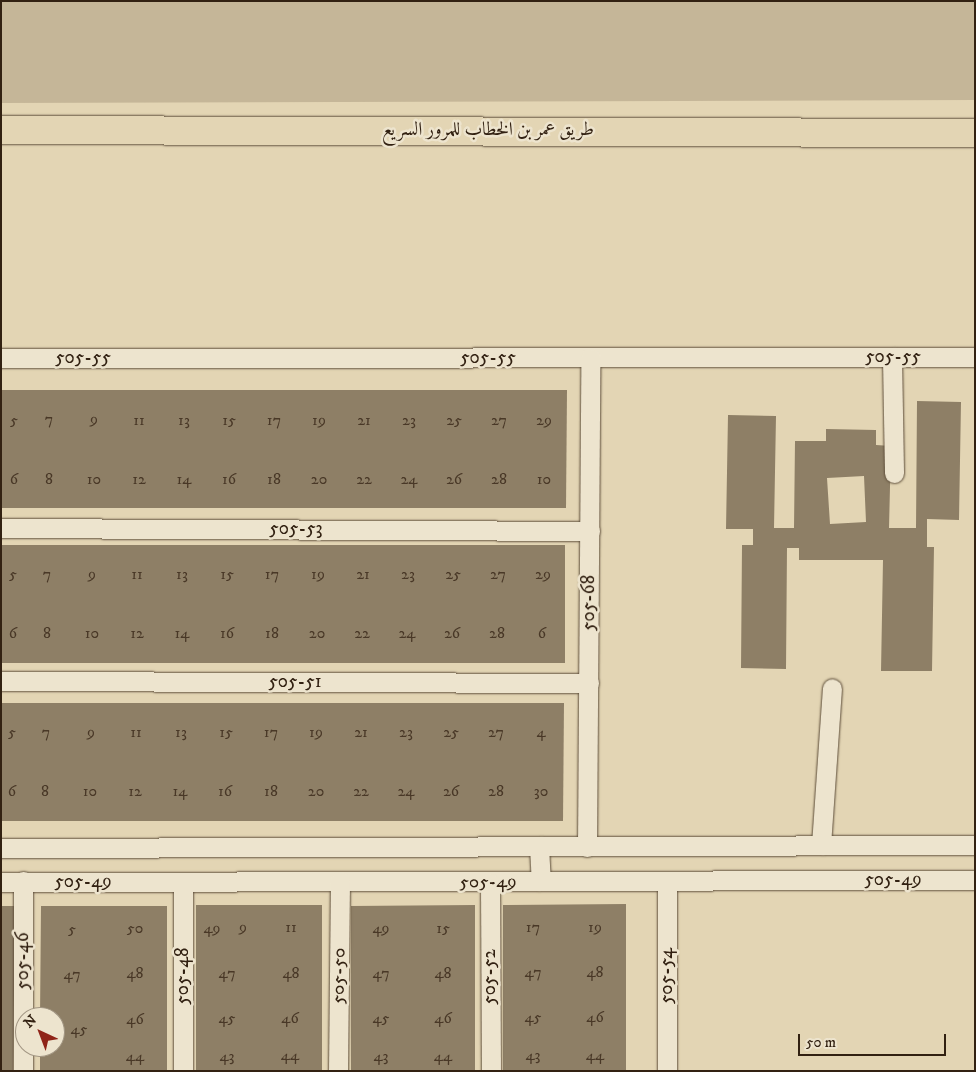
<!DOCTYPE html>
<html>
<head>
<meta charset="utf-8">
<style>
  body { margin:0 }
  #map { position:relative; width:976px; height:1072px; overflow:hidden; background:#e3d5b4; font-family:"IM FELL DW Pica",Amiri,serif }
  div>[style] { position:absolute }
  .green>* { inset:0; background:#c5b698 }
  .building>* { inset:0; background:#8e7f66 }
  .roads { filter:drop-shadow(0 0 1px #5e4e3a) drop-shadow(0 0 1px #5e4e3a) }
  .minor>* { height:19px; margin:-9.5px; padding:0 9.5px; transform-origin:9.5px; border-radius:9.5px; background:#ede4ce }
  .motorway>* { height:28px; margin:-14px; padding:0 14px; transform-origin:14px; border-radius:14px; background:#e3d5b4 }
  span { translate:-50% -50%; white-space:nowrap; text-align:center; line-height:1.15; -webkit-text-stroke:5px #ede4ce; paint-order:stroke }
  .number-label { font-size:16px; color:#493827 }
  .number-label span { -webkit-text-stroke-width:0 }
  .street-label { font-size:19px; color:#322112 }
  .frame { position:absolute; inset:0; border:2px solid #322112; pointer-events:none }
  .north { position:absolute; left:15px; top:1007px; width:50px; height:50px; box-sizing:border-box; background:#ede4ce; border:1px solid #a29683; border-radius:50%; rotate:317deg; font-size:14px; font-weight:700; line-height:20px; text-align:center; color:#322112 }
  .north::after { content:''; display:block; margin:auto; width:18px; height:22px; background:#8f2418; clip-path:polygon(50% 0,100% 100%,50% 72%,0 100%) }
  .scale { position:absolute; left:798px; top:1034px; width:148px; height:22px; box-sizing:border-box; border:2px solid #322112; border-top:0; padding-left:6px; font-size:15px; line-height:18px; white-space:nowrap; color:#322112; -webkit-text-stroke:4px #ede4ce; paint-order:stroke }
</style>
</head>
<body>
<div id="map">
  <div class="green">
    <div style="clip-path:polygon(1px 1px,975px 1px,975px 100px,1px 103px)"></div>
  </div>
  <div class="building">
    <div style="clip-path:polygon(1px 390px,567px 390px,566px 508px,1px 508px)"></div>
    <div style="clip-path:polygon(evenodd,917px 401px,961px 402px,959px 520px,927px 519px,927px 547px,934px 547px,932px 671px,881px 671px,883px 560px,799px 560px,799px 548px,787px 548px,786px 669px,741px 668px,742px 545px,753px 545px,753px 529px,726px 529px,728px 415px,776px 416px,774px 528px,794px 528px,795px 441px,826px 441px,826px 429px,876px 430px,876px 445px,891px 446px,889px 528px,916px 528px,917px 401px,864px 476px,866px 522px,830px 524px,827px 478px,864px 476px)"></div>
    <div style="clip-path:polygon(1px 545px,565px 545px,565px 663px,1px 663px)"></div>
    <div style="clip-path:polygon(1px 703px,564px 703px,563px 821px,1px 821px)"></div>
    <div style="clip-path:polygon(626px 904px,626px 1071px,503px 1071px,503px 905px)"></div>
    <div style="clip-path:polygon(196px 905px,322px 905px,322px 1071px,196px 1071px)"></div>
    <div style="clip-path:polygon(475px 905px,475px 1071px,351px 1071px,351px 906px)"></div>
    <div style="clip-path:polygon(1px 906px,15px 906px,13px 1071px,1px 1071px)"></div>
    <div style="clip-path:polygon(41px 906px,167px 906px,167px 1071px,40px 1071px,40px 1047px,55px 1047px,55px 1017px,40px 1017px)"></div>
  </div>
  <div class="roads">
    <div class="minor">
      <div style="left:892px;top:357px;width:116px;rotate:89deg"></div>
      <div style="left:1px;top:358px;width:974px;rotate:-0.06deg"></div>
      <div style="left:1px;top:528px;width:589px;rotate:0.29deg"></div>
      <div style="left:1px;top:681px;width:588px;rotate:0.19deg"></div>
      <div style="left:821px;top:845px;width:157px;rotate:-86deg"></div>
      <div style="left:539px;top:846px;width:35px;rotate:87deg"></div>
      <div style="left:587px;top:847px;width:489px;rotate:-89.6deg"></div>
      <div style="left:1px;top:848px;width:974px;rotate:-0.18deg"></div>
      <div style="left:23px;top:881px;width:190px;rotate:90deg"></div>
      <div style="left:667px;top:881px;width:190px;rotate:90deg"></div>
      <div style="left:1px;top:882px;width:974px;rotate:-0.12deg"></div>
      <div style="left:490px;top:883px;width:188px;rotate:89.7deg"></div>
      <div style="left:183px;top:1071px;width:189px;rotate:-90deg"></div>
      <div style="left:338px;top:1071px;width:190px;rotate:-89.4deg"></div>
    </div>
    <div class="motorway">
      <div style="left:1px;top:130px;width:974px;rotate:0.18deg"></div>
    </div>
  </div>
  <div class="number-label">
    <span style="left:49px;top:419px">7</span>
    <span style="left:94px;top:419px">9</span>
    <span style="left:14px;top:420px">5</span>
    <span style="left:139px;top:420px">11</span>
    <span style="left:184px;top:420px">13</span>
    <span style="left:229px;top:420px">15</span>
    <span style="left:274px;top:420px">17</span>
    <span style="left:319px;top:420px">19</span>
    <span style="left:364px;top:420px">21</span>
    <span style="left:409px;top:420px">23</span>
    <span style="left:454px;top:420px">25</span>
    <span style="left:499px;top:420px">27</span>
    <span style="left:544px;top:420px">29</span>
    <span style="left:14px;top:479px">6</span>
    <span style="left:49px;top:479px">8</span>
    <span style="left:94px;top:479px">10</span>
    <span style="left:139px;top:479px">12</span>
    <span style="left:184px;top:479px">14</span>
    <span style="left:229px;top:479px">16</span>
    <span style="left:274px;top:479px">18</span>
    <span style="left:319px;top:479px">20</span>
    <span style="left:364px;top:479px">22</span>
    <span style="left:409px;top:479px">24</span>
    <span style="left:454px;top:479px">26</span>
    <span style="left:499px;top:479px">28</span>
    <span style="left:544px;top:479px">10</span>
    <span style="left:13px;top:574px">5</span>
    <span style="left:47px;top:574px">7</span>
    <span style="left:92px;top:574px">9</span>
    <span style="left:137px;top:574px">11</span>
    <span style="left:182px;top:574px">13</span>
    <span style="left:227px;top:574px">15</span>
    <span style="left:272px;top:574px">17</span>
    <span style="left:318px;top:574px">19</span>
    <span style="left:363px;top:574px">21</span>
    <span style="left:408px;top:574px">23</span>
    <span style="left:453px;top:574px">25</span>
    <span style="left:498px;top:574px">27</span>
    <span style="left:543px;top:574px">29</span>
    <span style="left:13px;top:633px">6</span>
    <span style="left:47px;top:633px">8</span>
    <span style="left:92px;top:633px">10</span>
    <span style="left:137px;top:633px">12</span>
    <span style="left:182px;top:633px">14</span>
    <span style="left:227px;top:633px">16</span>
    <span style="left:272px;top:633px">18</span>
    <span style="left:317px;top:633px">20</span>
    <span style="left:362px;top:633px">22</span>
    <span style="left:407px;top:633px">24</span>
    <span style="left:452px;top:633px">26</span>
    <span style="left:497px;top:633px">28</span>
    <span style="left:542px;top:633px">6</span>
    <span style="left:12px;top:732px">5</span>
    <span style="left:46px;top:732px">7</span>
    <span style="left:91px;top:732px">9</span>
    <span style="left:136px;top:732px">11</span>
    <span style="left:181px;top:732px">13</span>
    <span style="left:226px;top:732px">15</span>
    <span style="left:271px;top:732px">17</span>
    <span style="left:316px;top:732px">19</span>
    <span style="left:361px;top:732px">21</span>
    <span style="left:406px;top:732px">23</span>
    <span style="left:451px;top:732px">25</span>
    <span style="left:496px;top:732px">27</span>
    <span style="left:541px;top:732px">4</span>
    <span style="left:12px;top:791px">6</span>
    <span style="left:45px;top:791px">8</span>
    <span style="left:90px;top:791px">10</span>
    <span style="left:135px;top:791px">12</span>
    <span style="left:180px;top:791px">14</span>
    <span style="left:225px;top:791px">16</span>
    <span style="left:271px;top:791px">18</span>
    <span style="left:316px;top:791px">20</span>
    <span style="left:361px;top:791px">22</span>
    <span style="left:406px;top:791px">24</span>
    <span style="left:451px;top:791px">26</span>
    <span style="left:496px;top:791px">28</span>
    <span style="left:541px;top:791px">30</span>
    <span style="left:243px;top:927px">9</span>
    <span style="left:291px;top:927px">11</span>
    <span style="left:533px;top:927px">17</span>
    <span style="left:595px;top:927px">19</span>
    <span style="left:135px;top:928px">50</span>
    <span style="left:212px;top:928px">49</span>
    <span style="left:381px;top:928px">49</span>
    <span style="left:443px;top:928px">15</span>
    <span style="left:72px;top:929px">5</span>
    <span style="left:533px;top:972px">47</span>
    <span style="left:595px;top:972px">48</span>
    <span style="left:135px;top:973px">48</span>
    <span style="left:227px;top:973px">47</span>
    <span style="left:291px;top:973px">48</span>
    <span style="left:381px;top:973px">47</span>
    <span style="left:443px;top:973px">48</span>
    <span style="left:72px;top:974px">47</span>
    <span style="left:533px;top:1017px">45</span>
    <span style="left:595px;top:1017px">46</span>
    <span style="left:227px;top:1018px">45</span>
    <span style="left:290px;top:1018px">46</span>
    <span style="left:381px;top:1018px">45</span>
    <span style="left:443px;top:1018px">46</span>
    <span style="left:135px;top:1019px">46</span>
    <span style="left:79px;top:1029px">45</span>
    <span style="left:290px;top:1055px">44</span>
    <span style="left:533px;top:1055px">43</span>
    <span style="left:595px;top:1055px">44</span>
    <span style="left:135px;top:1056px">44</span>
    <span style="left:227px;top:1056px">43</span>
    <span style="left:381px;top:1056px">43</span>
    <span style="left:443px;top:1056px">44</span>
  </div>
  <div class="street-label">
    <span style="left:488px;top:130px">طريق عمر بن الخطاب للمرور السريع</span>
    <span style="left:893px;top:357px">505-55</span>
    <span style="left:83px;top:358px">505-55</span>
    <span style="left:488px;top:358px">505-55</span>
    <span style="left:296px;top:529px">505-53</span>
    <span style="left:589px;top:603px;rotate:-90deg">505-68</span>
    <span style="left:295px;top:682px">505-51</span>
    <span style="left:893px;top:880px">505-49</span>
    <span style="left:83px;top:882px">505-49</span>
    <span style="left:488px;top:882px;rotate:-1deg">505-49</span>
    <span style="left:23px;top:961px;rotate:-90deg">505-46</span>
    <span style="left:183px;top:976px;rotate:-90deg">505-48</span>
    <span style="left:339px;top:976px;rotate:-89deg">505-50</span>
    <span style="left:667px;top:976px;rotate:-90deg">505-54</span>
    <span style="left:490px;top:977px;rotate:-90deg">505-52</span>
  </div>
  <div class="frame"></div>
  <div class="north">N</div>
  <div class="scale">50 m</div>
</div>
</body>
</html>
